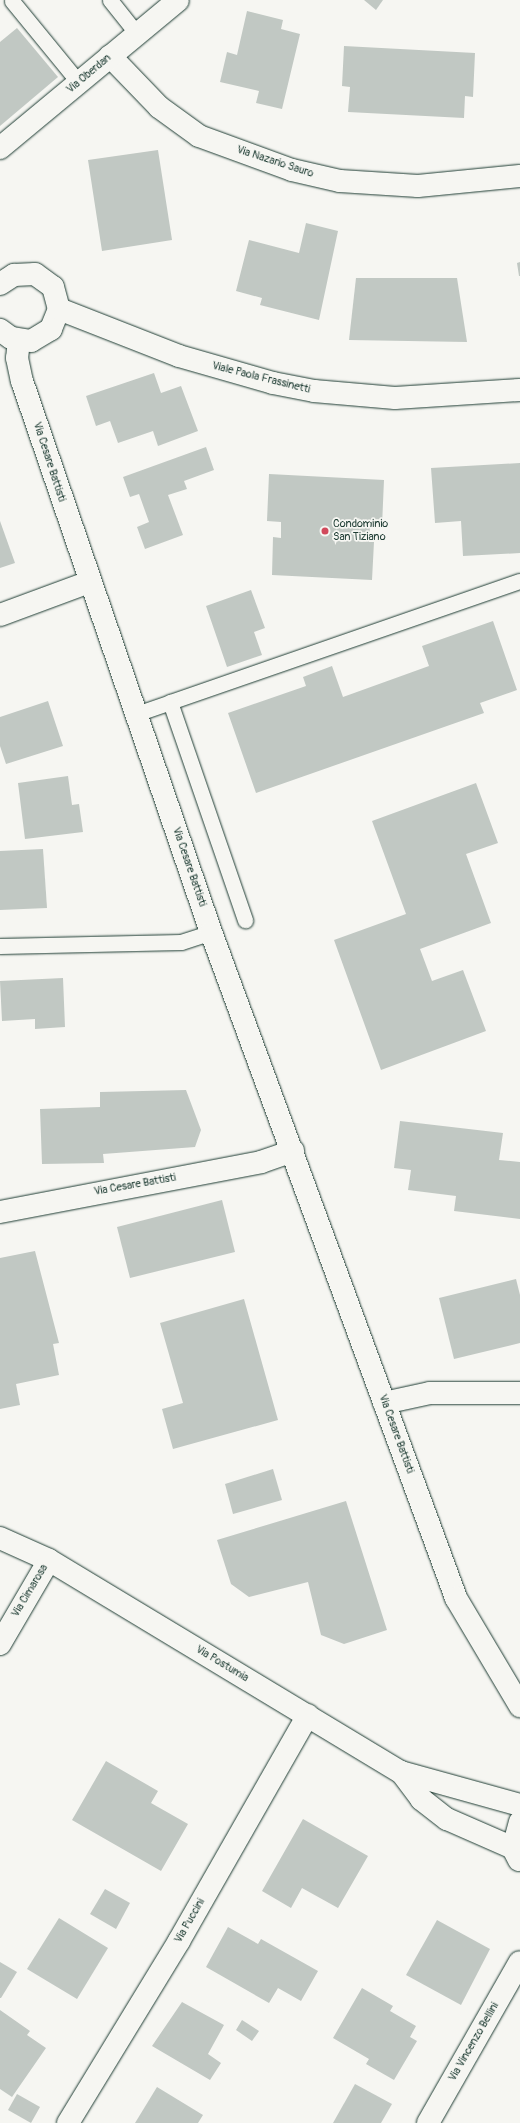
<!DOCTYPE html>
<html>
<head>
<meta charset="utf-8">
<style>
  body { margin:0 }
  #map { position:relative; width:520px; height:2123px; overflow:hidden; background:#f6f6f2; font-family:Pangolin,sans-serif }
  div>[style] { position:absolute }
  .building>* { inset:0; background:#c1c8c3 }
  .roads { filter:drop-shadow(0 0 1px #1f3d34) drop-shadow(0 0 1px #1f3d34) }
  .lane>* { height:15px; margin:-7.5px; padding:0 7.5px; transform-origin:7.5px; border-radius:7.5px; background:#f6f6f2 }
  .street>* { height:22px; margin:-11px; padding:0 11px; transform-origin:11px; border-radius:11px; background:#f6f6f2 }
  .secondary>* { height:22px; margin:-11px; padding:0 11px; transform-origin:11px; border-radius:11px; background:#f6f6f2 }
  .dots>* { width:11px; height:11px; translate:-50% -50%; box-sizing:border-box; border:2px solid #f6f6f2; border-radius:50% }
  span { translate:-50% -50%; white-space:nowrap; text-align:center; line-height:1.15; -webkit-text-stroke:3.5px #f6f6f2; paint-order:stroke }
  .street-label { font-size:11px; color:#1f3d34 }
  .poi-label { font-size:11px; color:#1f3d34 }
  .left { translate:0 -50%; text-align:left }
</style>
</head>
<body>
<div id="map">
  <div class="building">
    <div style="clip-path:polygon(364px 0,383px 0,376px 10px)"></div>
    <div style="clip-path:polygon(247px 11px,283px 20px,281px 29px,300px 34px,282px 109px,256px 103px,259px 91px,220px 82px,227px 52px,237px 55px)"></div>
    <div style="clip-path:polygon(17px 28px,58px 77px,0 126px,0 42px)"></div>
    <div style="clip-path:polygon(344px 46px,475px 53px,473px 97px,465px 96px,464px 118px,348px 112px,350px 87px,342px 86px)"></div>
    <div style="clip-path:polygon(158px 150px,172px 240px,102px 251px,88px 160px)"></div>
    <div style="clip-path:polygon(306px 223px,338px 231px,319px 320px,260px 305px,262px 298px,236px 291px,249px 240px,299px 253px)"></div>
    <div style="clip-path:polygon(520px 262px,520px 276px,519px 276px,517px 263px)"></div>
    <div style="clip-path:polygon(356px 278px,457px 278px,467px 342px,349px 340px)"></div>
    <div style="clip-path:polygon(154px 373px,161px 393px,181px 386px,198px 431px,158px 446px,153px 431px,118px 443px,110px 421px,96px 426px,86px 396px)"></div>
    <div style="clip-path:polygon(206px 447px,214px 470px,184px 481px,187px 489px,168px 495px,183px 535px,145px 549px,137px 527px,149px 522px,139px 494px,130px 497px,123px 477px)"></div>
    <div style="clip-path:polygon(520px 463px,520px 553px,463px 556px,461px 521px,435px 523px,431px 468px)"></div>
    <div style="clip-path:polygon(269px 474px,384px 480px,382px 526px,370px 525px,369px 542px,374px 542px,372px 580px,272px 575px,273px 537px,281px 538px,281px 522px,267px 521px)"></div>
    <div style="clip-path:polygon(0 521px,15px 563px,0 568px)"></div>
    <div style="clip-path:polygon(251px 590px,265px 628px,254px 632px,262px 655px,227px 667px,206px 606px)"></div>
    <div style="clip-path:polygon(493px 621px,517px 690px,480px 703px,484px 713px,256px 793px,228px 713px,306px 686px,303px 677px,332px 666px,343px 697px,429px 666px,422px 646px)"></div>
    <div style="clip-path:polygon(48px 701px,63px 746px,6px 764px,0 746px,0 717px)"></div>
    <div style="clip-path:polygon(68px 776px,72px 805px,79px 804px,83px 832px,25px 839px,18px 783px)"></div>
    <div style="clip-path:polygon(476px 783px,498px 843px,466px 854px,491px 923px,420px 949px,432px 981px,463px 970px,486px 1031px,381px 1070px,334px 940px,406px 914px,372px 821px)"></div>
    <div style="clip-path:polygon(43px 849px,47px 908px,0 910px,0 851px)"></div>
    <div style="clip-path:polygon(63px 978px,65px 1027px,35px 1029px,35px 1019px,2px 1021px,0 981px)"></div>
    <div style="clip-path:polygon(186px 1090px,201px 1130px,195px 1147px,103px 1154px,104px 1163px,42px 1164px,40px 1109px,100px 1107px,100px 1092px)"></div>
    <div style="clip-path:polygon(400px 1121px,503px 1133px,499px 1160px,520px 1162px,520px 1219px,454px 1211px,456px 1196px,408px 1190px,411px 1170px,394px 1168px)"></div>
    <div style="clip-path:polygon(222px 1200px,235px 1252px,130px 1278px,117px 1227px)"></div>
    <div style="clip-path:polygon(35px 1251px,59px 1343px,53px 1344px,59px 1375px,16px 1384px,20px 1405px,0 1409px,0 1258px)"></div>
    <div style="clip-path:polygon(516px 1279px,520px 1295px,520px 1343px,454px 1359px,439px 1298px)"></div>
    <div style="clip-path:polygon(244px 1299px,278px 1420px,173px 1449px,162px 1409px,183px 1403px,160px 1323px)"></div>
    <div style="clip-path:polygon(273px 1469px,282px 1500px,233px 1514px,225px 1484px)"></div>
    <div style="clip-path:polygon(346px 1501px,387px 1630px,344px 1644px,321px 1635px,308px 1582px,249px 1597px,231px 1584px,217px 1540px)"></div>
    <div style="clip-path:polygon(106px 1761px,158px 1791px,151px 1803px,188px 1824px,161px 1871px,72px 1820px)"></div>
    <div style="clip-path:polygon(303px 1819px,368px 1856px,338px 1908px,302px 1888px,291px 1908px,262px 1891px)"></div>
    <div style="clip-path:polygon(105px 1889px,130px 1903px,116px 1929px,90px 1914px)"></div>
    <div style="clip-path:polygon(59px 1918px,108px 1948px,77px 1999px,27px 1969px)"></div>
    <div style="clip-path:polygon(437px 1920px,490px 1949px,461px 2005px,406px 1975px)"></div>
    <div style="clip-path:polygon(228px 1927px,258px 1944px,261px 1939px,318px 1971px,301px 2001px,278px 1988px,269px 2003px,206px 1967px)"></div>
    <div style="clip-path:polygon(0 1962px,17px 1972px,1px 1998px,0 1998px)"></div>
    <div style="clip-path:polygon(362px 1988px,393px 2006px,390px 2011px,416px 2026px,410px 2037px,417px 2041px,394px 2080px,366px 2064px,369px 2059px,333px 2038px)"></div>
    <div style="clip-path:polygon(182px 2002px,224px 2025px,208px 2054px,221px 2063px,210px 2080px,152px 2046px)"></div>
    <div style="clip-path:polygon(0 2010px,30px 2031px,27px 2035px,46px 2048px,12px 2097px,0 2089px)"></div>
    <div style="clip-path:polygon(242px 2020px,259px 2031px,252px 2041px,236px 2030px)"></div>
    <div style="clip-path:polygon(355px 2084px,392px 2104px,381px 2123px,333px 2123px)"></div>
    <div style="clip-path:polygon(157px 2087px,203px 2115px,198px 2123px,135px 2123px)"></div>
    <div style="clip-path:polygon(17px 2094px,40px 2107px,31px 2123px,8px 2110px)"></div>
  </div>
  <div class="roads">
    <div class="lane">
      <div style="left:110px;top:0;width:43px;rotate:51.5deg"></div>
      <div style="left:12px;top:1px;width:106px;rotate:50.7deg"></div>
      <div style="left:170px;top:702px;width:370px;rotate:-19.1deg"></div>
      <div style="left:136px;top:714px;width:36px;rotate:-19deg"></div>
      <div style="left:170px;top:702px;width:231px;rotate:71deg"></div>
      <div style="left:0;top:946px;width:181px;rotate:-1.3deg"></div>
      <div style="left:181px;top:942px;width:32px;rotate:-18deg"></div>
    </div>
    <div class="street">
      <div style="left:110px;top:56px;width:71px;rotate:46.1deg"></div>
      <div style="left:159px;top:107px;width:49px;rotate:35.9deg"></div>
      <div style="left:199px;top:136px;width:99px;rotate:20.1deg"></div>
      <div style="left:292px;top:170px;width:49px;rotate:12.9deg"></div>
      <div style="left:340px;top:181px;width:78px;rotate:3.7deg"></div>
      <div style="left:418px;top:186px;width:102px;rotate:-5.6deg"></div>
      <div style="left:0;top:148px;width:231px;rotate:-39.7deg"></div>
      <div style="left:0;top:615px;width:95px;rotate:-20.3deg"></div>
      <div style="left:0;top:1212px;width:266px;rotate:-10.8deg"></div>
      <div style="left:261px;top:1162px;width:34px;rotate:-19deg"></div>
      <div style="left:384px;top:1403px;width:47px;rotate:-12.3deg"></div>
      <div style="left:430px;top:1393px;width:90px"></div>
      <div style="left:0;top:1644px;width:97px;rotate:-59.7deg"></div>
      <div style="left:68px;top:2123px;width:213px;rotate:-58.6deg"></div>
      <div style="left:179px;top:1941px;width:260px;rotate:-60.3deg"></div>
      <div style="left:428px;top:2123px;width:185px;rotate:-60.3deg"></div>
    </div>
    <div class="secondary">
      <div style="left:0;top:284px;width:17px;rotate:-33deg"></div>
      <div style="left:14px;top:275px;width:21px;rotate:-3deg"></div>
      <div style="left:35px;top:274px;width:22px;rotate:36deg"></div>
      <div style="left:53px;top:287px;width:23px;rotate:75deg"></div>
      <div style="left:59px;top:309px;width:22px;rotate:112deg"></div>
      <div style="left:51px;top:329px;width:23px;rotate:149deg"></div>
      <div style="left:31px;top:341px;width:20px;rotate:-171deg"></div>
      <div style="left:11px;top:338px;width:14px;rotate:-144deg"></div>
      <div style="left:59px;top:309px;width:129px;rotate:21.4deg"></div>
      <div style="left:179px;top:356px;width:98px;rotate:16deg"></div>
      <div style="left:273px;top:383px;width:42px;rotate:11deg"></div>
      <div style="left:314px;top:391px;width:81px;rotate:4.9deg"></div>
      <div style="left:395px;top:398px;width:125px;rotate:-3.7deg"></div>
      <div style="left:19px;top:340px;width:18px;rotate:96deg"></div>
      <div style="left:17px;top:358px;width:24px;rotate:78deg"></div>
      <div style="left:22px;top:381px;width:583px;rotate:71.07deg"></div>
      <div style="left:211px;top:932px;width:710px;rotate:69.8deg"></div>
      <div style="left:456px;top:1598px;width:126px;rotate:59.3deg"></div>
      <div style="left:0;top:1538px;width:54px;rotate:24.2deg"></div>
      <div style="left:49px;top:1560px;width:411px;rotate:31.1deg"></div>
      <div style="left:401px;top:1772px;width:123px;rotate:15.5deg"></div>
      <div style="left:401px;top:1772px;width:34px;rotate:53deg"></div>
      <div style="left:421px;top:1799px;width:33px;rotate:38deg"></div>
      <div style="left:447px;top:1819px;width:72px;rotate:23.7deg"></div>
      <div style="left:519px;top:1860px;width:13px;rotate:-117deg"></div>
      <div style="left:513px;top:1848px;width:27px;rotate:-75deg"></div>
    </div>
  </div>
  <div class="dots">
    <div style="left:325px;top:531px;background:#d1495b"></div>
  </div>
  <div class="street-label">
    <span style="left:89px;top:74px;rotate:-40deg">Via Oberdan</span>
    <span style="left:275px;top:162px;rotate:18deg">Via Nazario Sauro</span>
    <span style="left:261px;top:378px;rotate:14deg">Viale Paola Frassinetti</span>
    <span style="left:49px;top:462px;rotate:72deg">Via Cesare Battisti</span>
    <span style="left:189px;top:867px;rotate:71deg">Via Cesare Battisti</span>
    <span style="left:135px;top:1185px;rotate:-10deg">Via Cesare Battisti</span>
    <span style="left:396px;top:1434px;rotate:70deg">Via Cesare Battisti</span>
    <span style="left:30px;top:1591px;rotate:-59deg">Via Cimarosa</span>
    <span style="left:222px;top:1664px;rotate:31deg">Via Postumia</span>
    <span style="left:190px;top:1921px;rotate:-60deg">Via Puccini</span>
    <span style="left:474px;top:2042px;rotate:-60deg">Via Vincenzo Bellini</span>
  </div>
  <div class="poi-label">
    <span class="left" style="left:333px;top:531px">Condominio<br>San Tiziano</span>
  </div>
</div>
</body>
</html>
